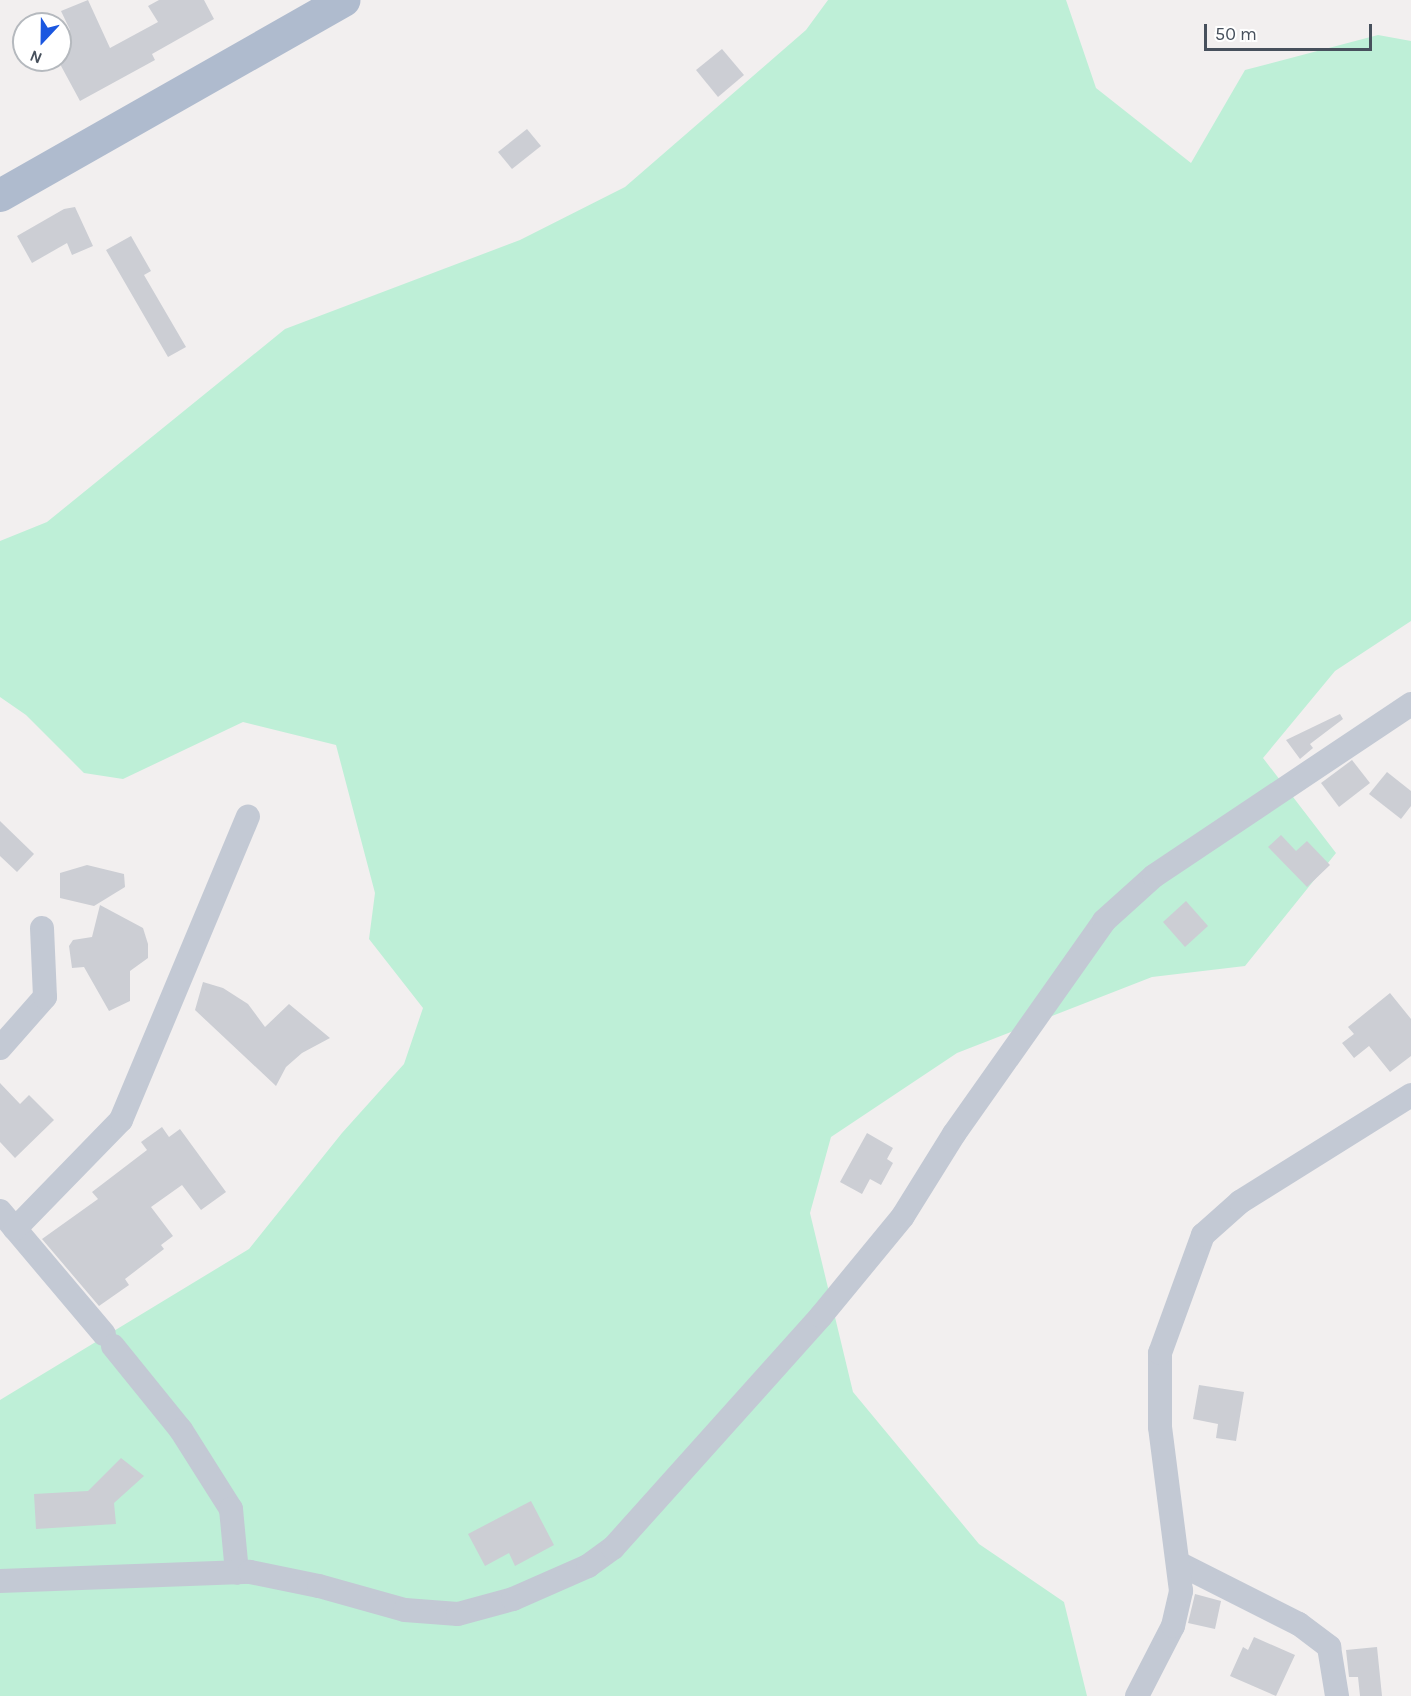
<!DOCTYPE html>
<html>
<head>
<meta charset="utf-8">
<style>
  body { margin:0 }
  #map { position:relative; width:1411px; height:1696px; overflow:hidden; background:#f2efef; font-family:Karla,sans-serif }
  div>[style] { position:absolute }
  .green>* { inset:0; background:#beefd7 }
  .building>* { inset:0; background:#ccced4 }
  .minor>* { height:24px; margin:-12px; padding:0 12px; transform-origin:12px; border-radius:12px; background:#c3c9d4 }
  .primary>* { height:33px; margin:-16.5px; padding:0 16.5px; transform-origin:16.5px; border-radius:16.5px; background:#afbbce }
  span { translate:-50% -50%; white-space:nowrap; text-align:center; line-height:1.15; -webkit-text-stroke:6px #fff; paint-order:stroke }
  .north { position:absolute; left:12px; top:12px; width:60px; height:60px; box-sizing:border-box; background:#fff; border:2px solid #b5b9be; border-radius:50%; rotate:202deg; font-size:16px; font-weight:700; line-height:24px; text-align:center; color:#47505c }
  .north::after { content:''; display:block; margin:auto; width:21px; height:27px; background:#1b57e0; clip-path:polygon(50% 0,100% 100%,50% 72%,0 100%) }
  .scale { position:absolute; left:1204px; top:24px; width:168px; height:27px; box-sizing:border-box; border:3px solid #47505c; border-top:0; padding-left:8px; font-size:18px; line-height:21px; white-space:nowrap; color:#47505c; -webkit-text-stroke:4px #fff; paint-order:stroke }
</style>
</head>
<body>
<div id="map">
  <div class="green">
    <div style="clip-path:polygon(828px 0,1066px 0,1096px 88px,1191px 163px,1245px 70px,1378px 35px,1411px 41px,1411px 621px,1335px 671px,1263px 758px,1336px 853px,1245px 966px,1152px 977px,957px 1053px,831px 1137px,810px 1213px,853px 1392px,979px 1544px,1064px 1602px,1087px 1696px,0 1696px,0 1400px,249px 1249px,342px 1133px,404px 1064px,423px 1008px,369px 939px,375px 893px,336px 745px,243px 722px,123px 779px,84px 773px,26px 715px,0 697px,0 541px,47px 522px,285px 329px,520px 240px,625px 187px,806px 30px)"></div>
  </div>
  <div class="building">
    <div style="clip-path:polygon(88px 0,110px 48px,158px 22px,148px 6px,159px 0,204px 0,214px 19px,152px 54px,155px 60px,80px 101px,60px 64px,60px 35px,70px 30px,61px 11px)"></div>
    <div style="clip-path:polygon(722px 49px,744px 75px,718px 97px,696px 70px)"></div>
    <div style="clip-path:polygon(527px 129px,541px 146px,512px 169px,498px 152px)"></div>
    <div style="clip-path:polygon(75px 207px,93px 246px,72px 255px,67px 243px,32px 263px,17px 236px,64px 209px)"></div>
    <div style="clip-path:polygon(131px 236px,151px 271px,144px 275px,186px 347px,168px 357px,106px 250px)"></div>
    <div style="clip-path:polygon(1340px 714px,1343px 719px,1310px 744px,1313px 748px,1300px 759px,1286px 740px)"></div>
    <div style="clip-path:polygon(1352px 760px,1370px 783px,1339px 807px,1321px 783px)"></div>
    <div style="clip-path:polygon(1387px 772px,1411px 791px,1411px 806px,1401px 819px,1369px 794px)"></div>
    <div style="clip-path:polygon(0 821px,34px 854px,17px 872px,0 856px)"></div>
    <div style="clip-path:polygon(1281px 835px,1296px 851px,1307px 841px,1330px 865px,1307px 887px,1268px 847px)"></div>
    <div style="clip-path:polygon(87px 865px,124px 874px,125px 887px,94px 906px,60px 898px,60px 873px)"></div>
    <div style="clip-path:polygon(1186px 901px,1208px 926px,1185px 947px,1163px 922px)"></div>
    <div style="clip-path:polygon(100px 905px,143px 928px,148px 944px,148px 958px,130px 971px,130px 1001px,109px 1011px,84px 967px,72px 968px,69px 946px,73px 940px,92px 937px)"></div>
    <div style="clip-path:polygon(203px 982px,223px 988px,248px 1004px,265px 1027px,289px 1004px,330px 1038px,302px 1053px,286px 1067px,276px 1086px,195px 1010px)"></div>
    <div style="clip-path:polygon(1390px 993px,1411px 1019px,1411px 1056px,1390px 1072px,1369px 1046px,1354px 1058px,1342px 1043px,1354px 1034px,1348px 1027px)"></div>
    <div style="clip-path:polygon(0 1083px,20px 1104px,29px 1095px,54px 1120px,15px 1158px,0 1142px)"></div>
    <div style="clip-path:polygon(162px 1127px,169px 1137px,180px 1129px,226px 1192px,201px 1210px,182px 1185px,151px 1207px,173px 1236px,161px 1245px,164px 1249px,125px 1279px,129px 1285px,99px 1306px,42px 1239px,98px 1199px,92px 1192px,147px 1150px,141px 1142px)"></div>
    <div style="clip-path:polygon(867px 1133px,893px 1148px,887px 1159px,893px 1163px,881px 1185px,870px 1179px,862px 1194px,840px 1182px)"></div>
    <div style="clip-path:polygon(1199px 1385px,1244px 1392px,1236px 1441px,1216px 1438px,1218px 1424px,1193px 1419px)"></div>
    <div style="clip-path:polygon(121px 1458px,144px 1476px,114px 1503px,116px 1524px,36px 1529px,34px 1494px,88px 1491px)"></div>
    <div style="clip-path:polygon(531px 1501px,554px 1545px,515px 1566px,509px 1553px,485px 1566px,468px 1534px)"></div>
    <div style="clip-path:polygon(1195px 1594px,1221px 1601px,1215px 1629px,1188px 1623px)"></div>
    <div style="clip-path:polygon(1254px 1637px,1295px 1655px,1276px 1696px,1230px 1676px,1243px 1647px,1248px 1650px)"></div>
    <div style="clip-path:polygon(1377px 1647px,1382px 1696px,1360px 1696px,1358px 1677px,1349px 1677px,1346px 1650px)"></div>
  </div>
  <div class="minor">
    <div style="left:0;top:1048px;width:68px;rotate:-48.6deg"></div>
    <div style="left:45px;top:997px;width:69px;rotate:-92.5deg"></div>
    <div style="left:0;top:1211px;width:161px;rotate:49.8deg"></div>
    <div style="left:15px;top:1229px;width:152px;rotate:-45.8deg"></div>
    <div style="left:121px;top:1120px;width:329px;rotate:-67.3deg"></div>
    <div style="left:113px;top:1346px;width:108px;rotate:51deg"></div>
    <div style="left:181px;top:1430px;width:93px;rotate:57.7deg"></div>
    <div style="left:231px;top:1509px;width:64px;rotate:84.6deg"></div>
    <div style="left:1180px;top:1564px;width:133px;rotate:26.8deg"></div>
    <div style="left:1299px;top:1624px;width:38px;rotate:37deg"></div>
    <div style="left:1329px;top:1647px;width:50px;rotate:80.7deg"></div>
    <div style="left:0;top:1581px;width:250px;rotate:-2.1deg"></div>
    <div style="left:250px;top:1572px;width:70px;rotate:11.5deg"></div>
    <div style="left:319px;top:1586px;width:89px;rotate:15.6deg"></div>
    <div style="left:405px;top:1610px;width:53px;rotate:4.3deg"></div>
    <div style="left:458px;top:1614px;width:57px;rotate:-15.3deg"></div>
    <div style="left:513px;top:1599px;width:82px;rotate:-23.7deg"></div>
    <div style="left:588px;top:1566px;width:31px;rotate:-36deg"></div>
    <div style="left:613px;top:1548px;width:312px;rotate:-48.1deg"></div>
    <div style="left:821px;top:1316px;width:129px;rotate:-50.6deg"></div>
    <div style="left:903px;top:1216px;width:97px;rotate:-58.1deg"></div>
    <div style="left:954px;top:1134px;width:261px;rotate:-54.8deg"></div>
    <div style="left:1104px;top:921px;width:67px;rotate:-42deg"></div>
    <div style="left:1154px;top:876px;width:309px;rotate:-33.8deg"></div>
    <div style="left:1137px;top:1696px;width:79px;rotate:-62.8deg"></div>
    <div style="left:1173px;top:1626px;width:36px;rotate:-77deg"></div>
    <div style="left:1181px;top:1591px;width:165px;rotate:-97.3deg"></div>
    <div style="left:1160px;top:1427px;width:74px;rotate:-90deg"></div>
    <div style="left:1160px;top:1353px;width:126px;rotate:-70deg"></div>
    <div style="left:1203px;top:1235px;width:50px;rotate:-41.7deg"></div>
    <div style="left:1240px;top:1202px;width:202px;rotate:-32deg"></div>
  </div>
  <div class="primary">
    <div style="left:0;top:195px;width:395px;rotate:-29.6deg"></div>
  </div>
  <div class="north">N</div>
  <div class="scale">50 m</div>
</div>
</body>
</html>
